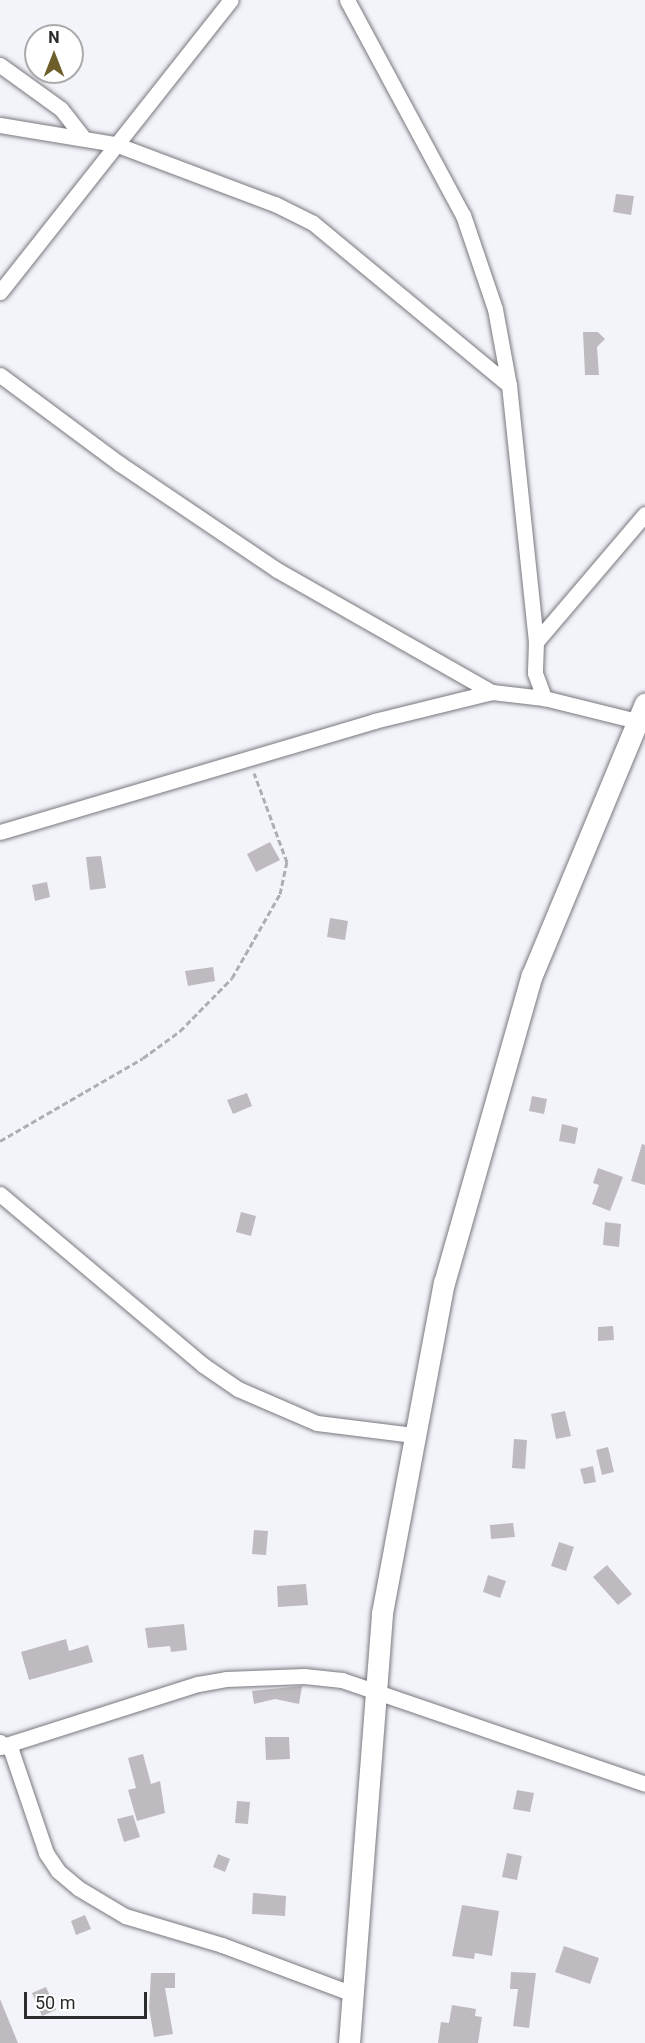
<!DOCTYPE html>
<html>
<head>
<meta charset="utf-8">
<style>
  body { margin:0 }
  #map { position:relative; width:645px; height:2043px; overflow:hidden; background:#f3f4fa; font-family:Roboto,sans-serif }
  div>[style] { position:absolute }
  .building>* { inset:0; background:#bfbabf }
  .path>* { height:3px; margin-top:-1.5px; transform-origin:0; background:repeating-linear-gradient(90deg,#adaeb3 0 6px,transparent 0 9px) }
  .roads { filter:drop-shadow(0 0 2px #78787e) drop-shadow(0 0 2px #78787e) }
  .street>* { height:15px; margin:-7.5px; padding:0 7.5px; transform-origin:7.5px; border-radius:7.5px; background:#fff }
  .secondary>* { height:21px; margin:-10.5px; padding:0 10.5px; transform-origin:10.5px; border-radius:10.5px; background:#fff }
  span { translate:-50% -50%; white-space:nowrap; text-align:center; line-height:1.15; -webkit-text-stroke:4.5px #fff; paint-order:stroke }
  .north { position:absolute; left:24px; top:24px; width:60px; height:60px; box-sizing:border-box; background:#fff; border:2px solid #aaaaab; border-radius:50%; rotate:0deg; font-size:16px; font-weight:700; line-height:24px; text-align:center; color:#2b2b2d }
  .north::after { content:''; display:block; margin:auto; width:21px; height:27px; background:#6e5e2b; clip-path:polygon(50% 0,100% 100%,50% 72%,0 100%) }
  .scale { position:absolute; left:24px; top:1992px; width:123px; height:27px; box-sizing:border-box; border:3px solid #2b2b2d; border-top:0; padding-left:8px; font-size:18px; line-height:21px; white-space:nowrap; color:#2b2b2d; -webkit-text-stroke:4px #fff; paint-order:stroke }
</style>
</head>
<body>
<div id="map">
  <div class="building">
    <div style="clip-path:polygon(616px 194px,634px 196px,631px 215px,613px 212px)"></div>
    <div style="clip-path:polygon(583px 332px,598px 332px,605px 339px,597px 347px,599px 375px,585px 375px)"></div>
    <div style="clip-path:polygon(270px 842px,280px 860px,256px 872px,247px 854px)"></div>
    <div style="clip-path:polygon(101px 856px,106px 888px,90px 890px,86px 857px)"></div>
    <div style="clip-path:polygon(47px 882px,50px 897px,35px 901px,32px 885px)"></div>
    <div style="clip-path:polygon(330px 918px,348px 921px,345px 940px,327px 937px)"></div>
    <div style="clip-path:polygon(213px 967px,215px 981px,188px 986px,185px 971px)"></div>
    <div style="clip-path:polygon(247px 1093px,252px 1106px,233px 1114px,227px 1100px)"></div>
    <div style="clip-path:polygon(532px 1096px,547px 1099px,544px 1114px,529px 1111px)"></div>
    <div style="clip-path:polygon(562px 1124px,578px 1128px,575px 1144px,559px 1141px)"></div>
    <div style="clip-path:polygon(642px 1144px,645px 1145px,645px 1185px,631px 1181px)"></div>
    <div style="clip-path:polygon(598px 1168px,623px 1177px,610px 1211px,592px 1204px,599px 1185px,593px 1183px)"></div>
    <div style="clip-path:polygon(241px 1212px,256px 1216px,251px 1236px,236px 1232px)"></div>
    <div style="clip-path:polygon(605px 1222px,621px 1224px,619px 1247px,603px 1245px)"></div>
    <div style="clip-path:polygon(613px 1326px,614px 1340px,598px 1341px,598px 1327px)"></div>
    <div style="clip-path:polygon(565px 1411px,571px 1436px,556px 1439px,551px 1414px)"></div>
    <div style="clip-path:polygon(514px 1439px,527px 1440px,525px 1469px,512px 1468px)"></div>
    <div style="clip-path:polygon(608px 1447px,614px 1472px,602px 1475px,596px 1450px)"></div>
    <div style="clip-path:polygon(593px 1466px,596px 1482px,584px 1484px,580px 1469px)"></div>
    <div style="clip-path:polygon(513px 1523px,515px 1537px,491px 1539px,490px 1525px)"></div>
    <div style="clip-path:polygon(254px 1530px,268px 1531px,266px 1555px,252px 1554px)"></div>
    <div style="clip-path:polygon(559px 1542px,574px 1547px,566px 1571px,551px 1566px)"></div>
    <div style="clip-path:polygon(607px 1565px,632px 1594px,618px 1605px,593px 1577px)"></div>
    <div style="clip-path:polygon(488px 1575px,506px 1581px,500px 1598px,483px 1592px)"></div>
    <div style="clip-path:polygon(306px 1584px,308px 1605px,278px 1607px,277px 1586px)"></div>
    <div style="clip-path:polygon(184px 1624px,187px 1650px,171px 1652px,170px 1646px,148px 1648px,145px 1628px)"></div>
    <div style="clip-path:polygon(66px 1639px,69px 1651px,88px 1645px,93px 1662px,29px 1680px,21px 1652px)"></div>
    <div style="clip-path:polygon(302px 1686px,299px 1704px,275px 1699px,254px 1704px,252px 1691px)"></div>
    <div style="clip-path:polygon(265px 1737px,289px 1737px,290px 1759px,266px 1760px)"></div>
    <div style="clip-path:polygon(143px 1754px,151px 1784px,160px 1781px,165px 1813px,137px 1821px,128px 1790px,136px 1788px,128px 1758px)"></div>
    <div style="clip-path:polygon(517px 1790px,534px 1793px,530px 1812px,513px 1809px)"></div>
    <div style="clip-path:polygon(237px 1801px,250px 1802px,248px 1824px,235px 1823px)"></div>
    <div style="clip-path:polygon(133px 1815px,140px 1837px,124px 1842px,117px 1819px)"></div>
    <div style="clip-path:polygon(507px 1853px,522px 1856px,517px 1880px,502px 1877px)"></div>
    <div style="clip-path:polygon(218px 1854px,230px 1859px,225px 1872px,213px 1867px)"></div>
    <div style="clip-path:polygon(253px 1893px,286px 1896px,285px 1916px,252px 1914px)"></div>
    <div style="clip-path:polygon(462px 1905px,499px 1911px,492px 1956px,475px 1953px,474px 1959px,452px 1956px)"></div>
    <div style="clip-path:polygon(85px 1915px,91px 1929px,76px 1935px,71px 1921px)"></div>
    <div style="clip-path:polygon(564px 1946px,599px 1958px,590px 1984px,555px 1972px)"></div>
    <div style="clip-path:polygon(511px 1972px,536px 1973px,529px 2028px,513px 2026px,518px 1989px,510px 1989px)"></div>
    <div style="clip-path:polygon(151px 1973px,175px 1973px,175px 1988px,165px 1988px,173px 2034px,154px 2037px,149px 2008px)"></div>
    <div style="clip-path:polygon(46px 1987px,56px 2010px,42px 2016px,32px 1993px)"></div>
    <div style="clip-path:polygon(0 1999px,18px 2043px,0 2043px)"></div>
    <div style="clip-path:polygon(452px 2005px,476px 2009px,475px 2016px,482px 2017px,478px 2043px,438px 2043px,441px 2022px,449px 2023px)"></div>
  </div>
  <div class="path">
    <div style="left:0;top:1141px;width:165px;rotate:-30.1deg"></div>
    <div style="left:143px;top:1058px;width:46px;rotate:-36.1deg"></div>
    <div style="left:180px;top:1031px;width:74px;rotate:-45.5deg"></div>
    <div style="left:232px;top:978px;width:97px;rotate:-60.3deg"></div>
    <div style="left:280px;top:894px;width:33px;rotate:-78deg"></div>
    <div style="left:287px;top:862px;width:95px;rotate:-110.3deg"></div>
  </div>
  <div class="roads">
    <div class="street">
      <div style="left:347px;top:0;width:244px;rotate:61.7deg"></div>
      <div style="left:463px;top:215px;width:99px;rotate:71.2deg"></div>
      <div style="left:495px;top:309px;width:77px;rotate:79.6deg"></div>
      <div style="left:509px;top:385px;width:258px;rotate:84deg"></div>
      <div style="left:536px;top:642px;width:31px;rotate:92deg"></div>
      <div style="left:535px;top:673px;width:27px;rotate:70deg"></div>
      <div style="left:0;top:65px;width:75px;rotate:35.8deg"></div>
      <div style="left:61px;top:109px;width:34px;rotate:52deg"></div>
      <div style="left:0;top:125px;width:117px;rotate:9.4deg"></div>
      <div style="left:115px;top:144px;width:171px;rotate:20.6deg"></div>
      <div style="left:275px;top:204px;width:42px;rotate:26.6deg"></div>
      <div style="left:313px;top:223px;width:254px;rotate:39.6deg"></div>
      <div style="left:0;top:292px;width:372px;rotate:-51.7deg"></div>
      <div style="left:0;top:375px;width:149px;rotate:36.6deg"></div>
      <div style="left:120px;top:464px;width:189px;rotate:34deg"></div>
      <div style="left:277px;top:570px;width:247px;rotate:29.6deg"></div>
      <div style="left:536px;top:642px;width:168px;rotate:-49.6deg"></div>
      <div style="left:0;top:832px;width:390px;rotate:-16.5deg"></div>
      <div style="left:374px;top:721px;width:122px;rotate:-13.8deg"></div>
      <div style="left:492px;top:692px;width:52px;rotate:6.6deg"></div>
      <div style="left:544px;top:698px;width:104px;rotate:13.9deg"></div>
      <div style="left:0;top:1194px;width:265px;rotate:40.1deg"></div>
      <div style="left:203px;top:1365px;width:42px;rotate:34.4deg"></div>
      <div style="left:238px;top:1389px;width:86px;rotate:23.3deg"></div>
      <div style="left:317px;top:1423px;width:97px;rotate:7.1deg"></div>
      <div style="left:0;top:1742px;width:14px;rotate:36deg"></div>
      <div style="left:11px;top:1750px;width:109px;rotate:71.2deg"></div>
      <div style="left:46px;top:1853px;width:22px;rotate:56deg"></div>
      <div style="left:58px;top:1871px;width:26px;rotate:40deg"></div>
      <div style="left:78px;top:1888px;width:55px;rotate:30.8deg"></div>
      <div style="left:125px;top:1916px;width:101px;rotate:16.6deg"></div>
      <div style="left:222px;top:1945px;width:140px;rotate:20.5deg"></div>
      <div style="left:0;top:1747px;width:208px;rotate:-17.7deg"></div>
      <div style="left:198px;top:1684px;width:28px;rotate:-10deg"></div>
      <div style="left:226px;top:1679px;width:78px;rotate:-2.2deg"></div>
      <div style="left:304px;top:1676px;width:38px;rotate:6deg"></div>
      <div style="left:342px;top:1680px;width:320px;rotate:18.9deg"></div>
    </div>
    <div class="secondary">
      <div style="left:349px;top:2043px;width:431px;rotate:-85.6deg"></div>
      <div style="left:382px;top:1613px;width:336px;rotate:-79.4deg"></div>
      <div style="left:444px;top:1283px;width:320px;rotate:-74.1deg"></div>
      <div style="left:532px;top:975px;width:294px;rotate:-67.4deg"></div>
    </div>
  </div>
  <div class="north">N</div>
  <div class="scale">50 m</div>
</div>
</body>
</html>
